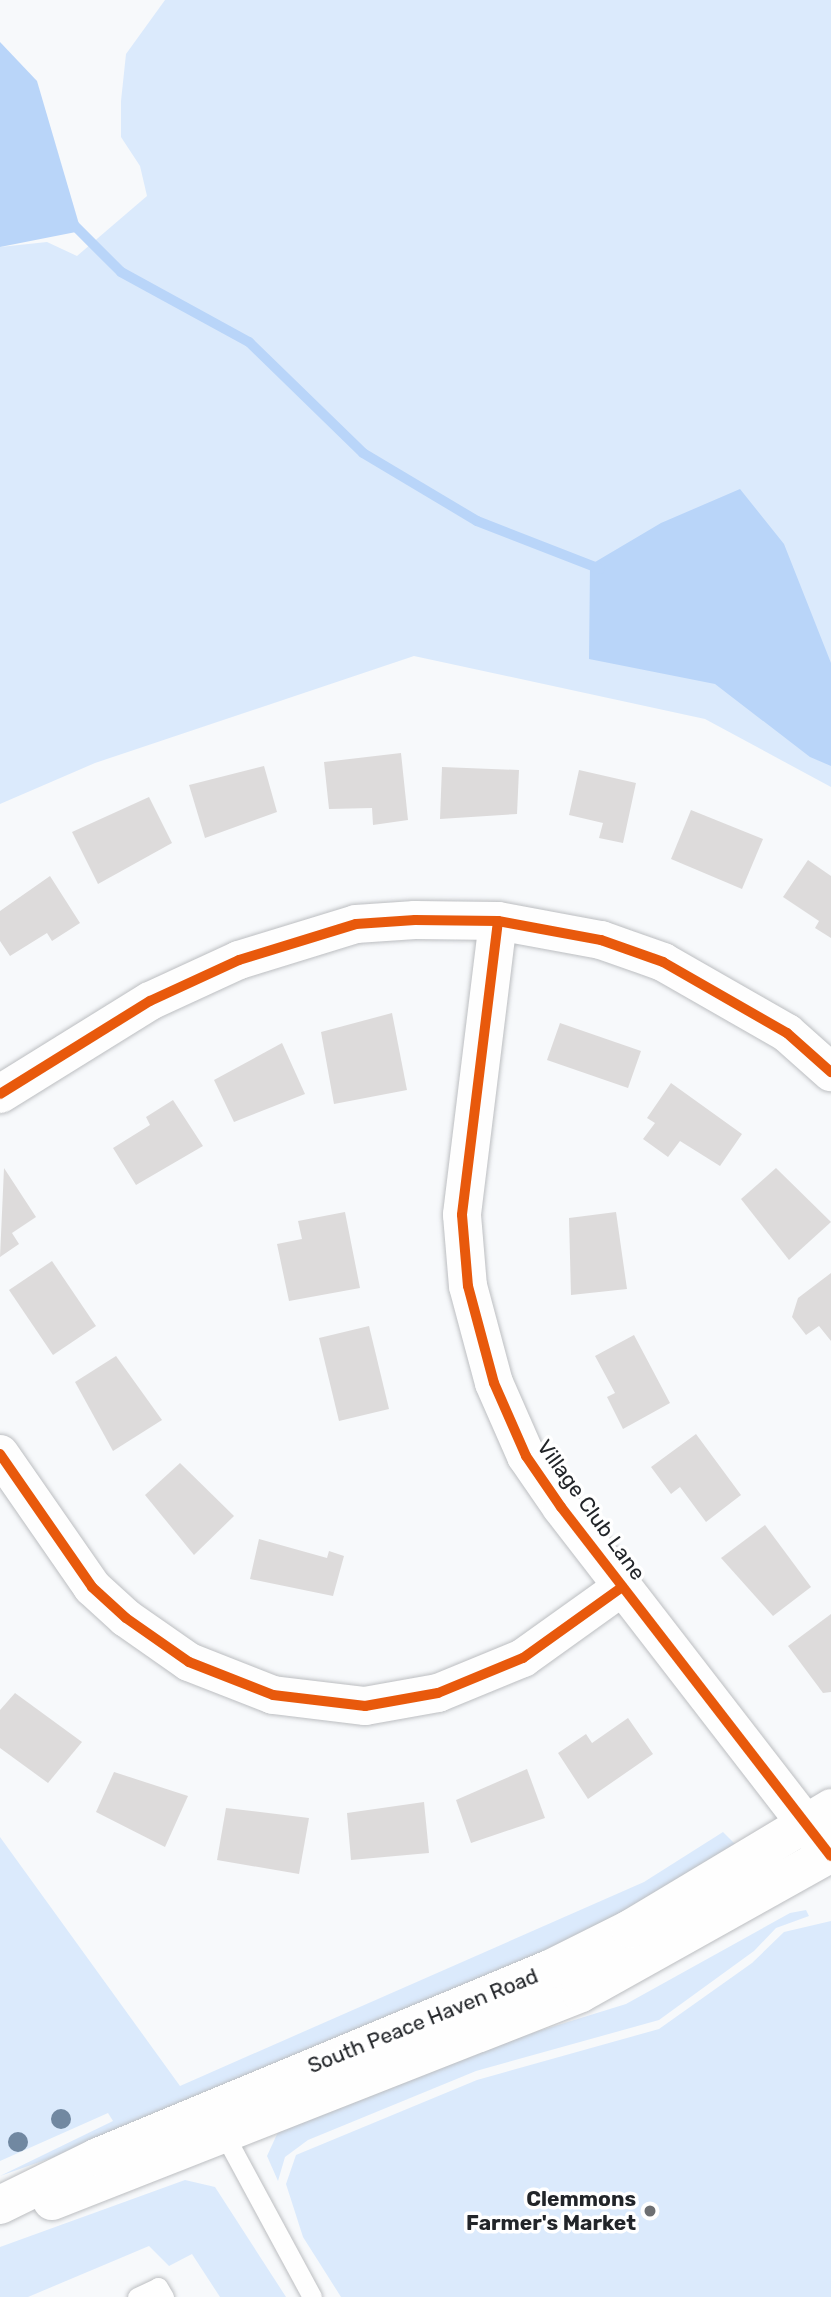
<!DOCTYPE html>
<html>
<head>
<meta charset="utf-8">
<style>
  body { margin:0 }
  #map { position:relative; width:831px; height:2297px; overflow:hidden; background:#f7f9fb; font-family:Rubik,sans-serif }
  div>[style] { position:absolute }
  .green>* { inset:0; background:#dbeafc }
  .water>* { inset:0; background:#b9d5f9 }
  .stream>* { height:10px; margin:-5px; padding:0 5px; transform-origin:5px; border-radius:5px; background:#b9d5f9 }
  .building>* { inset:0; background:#dddbdb }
  .roads { filter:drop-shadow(0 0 2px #bcbec1) drop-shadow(0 0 2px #bcbec1) }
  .service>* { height:19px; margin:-9.5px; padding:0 9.5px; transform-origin:9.5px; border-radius:9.5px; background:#fefefe }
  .minor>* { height:38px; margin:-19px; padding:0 19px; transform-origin:19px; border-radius:19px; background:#fefefe }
  .secondary>* { height:38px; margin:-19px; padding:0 19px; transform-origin:19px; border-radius:19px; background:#fefefe }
  .cycleway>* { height:10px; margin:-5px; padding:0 5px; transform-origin:5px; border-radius:5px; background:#e8590c }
  .trees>* { width:20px; height:20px; margin:-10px; border-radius:50%; background:#7188a1 }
  .dots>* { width:19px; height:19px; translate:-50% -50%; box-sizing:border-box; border:4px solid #fff; border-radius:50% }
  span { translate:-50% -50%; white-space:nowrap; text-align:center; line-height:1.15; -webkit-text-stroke:7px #fff; paint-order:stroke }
  .street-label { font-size:21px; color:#222529 }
  .poi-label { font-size:21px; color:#222529; font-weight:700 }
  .right { translate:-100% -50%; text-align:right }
</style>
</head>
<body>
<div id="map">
  <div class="green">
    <div style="clip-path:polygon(165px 0,831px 0,831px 787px,705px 719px,414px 656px,95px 763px,0 804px,0 247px,47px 242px,77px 256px,147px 196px,140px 166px,121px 137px,121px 101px,126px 54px)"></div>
    <div style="clip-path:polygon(723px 1832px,742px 1851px,630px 1921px,133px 2129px,0 2176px,113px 2121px,108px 2113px,0 2161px,0 1837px,180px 2086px,644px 1882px)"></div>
    <div style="clip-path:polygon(806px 1910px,809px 1916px,776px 1928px,754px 1951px,659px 2020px,476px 2071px,308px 2140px,285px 2157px,278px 2181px,267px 2156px,278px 2132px,500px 2043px,626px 2004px,790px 1913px)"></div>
    <div style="clip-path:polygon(831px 1921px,831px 2297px,341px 2297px,303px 2237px,286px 2184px,296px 2155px,477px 2080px,659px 2029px,752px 1963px,784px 1932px)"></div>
    <div style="clip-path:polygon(185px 2180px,215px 2187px,286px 2297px,220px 2297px,192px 2254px,169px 2266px,149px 2246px,28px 2297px,0 2297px,0 2247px)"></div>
  </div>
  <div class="water">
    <div style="clip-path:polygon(0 42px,37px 81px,81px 231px,0 247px)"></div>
    <div style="clip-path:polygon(740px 489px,784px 544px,831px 663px,831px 766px,810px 757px,715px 684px,589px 659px,590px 565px,661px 523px)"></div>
  </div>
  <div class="stream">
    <div style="left:73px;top:224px;width:68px;rotate:45deg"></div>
    <div style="left:121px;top:272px;width:146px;rotate:28.7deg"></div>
    <div style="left:249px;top:342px;width:159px;rotate:44.2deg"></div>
    <div style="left:363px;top:453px;width:133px;rotate:30.8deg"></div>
    <div style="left:477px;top:521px;width:132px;rotate:21.3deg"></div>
  </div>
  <div class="building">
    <div style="clip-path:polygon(401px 753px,408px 820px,373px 825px,372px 808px,329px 809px,324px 762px)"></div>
    <div style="clip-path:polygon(264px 766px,277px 812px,205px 838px,189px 785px)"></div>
    <div style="clip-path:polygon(442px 767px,519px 770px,517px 814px,440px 819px)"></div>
    <div style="clip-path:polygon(579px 770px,636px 783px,623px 843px,599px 838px,603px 823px,569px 815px)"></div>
    <div style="clip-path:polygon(149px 797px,172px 843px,98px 884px,72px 832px)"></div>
    <div style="clip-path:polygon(691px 810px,763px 839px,742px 889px,671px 859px)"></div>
    <div style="clip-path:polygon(808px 860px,831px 876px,831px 938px,815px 928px,819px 921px,783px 897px)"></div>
    <div style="clip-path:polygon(50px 876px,80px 923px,52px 941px,47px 933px,10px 956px,0 941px,0 911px)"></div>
    <div style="clip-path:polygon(392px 1013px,407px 1090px,334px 1104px,321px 1032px)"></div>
    <div style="clip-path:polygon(560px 1023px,641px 1051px,628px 1088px,547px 1060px)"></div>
    <div style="clip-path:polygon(282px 1043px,305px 1094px,234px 1122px,214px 1080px)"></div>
    <div style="clip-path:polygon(671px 1083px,742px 1134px,720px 1166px,680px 1141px,668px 1157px,643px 1139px,655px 1123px,647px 1118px)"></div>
    <div style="clip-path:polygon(173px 1100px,203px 1146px,136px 1185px,113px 1148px,150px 1125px,146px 1117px)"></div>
    <div style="clip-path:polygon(4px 1168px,36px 1217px,12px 1233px,19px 1244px,0 1257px)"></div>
    <div style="clip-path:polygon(776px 1168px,831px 1222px,789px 1260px,741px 1199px)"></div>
    <div style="clip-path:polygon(345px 1212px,360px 1288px,289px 1301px,277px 1244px,302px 1239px,298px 1221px)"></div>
    <div style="clip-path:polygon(616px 1212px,627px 1289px,571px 1295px,569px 1218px)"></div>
    <div style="clip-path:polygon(52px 1261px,96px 1326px,53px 1355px,9px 1290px)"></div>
    <div style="clip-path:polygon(831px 1273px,831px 1341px,819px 1326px,806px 1335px,792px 1317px,798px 1298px)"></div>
    <div style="clip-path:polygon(369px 1326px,389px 1409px,339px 1421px,319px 1338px)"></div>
    <div style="clip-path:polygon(634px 1335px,670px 1403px,623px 1429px,607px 1397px,615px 1393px,595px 1356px)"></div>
    <div style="clip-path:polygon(116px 1356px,162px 1420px,113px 1451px,75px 1382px)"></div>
    <div style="clip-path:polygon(696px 1434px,741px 1495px,706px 1522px,680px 1487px,671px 1494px,651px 1467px)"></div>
    <div style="clip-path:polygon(180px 1463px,234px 1516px,194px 1555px,145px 1495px)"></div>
    <div style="clip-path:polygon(765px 1525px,811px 1587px,773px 1616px,721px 1558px)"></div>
    <div style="clip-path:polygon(259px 1539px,327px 1558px,329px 1551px,344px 1556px,333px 1596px,250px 1579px)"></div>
    <div style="clip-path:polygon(831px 1614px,831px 1692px,823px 1693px,788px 1646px)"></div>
    <div style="clip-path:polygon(15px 1693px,82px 1742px,48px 1783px,0 1748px,0 1710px)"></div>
    <div style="clip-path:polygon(628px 1718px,653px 1754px,588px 1799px,558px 1753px,586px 1734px,592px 1743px)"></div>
    <div style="clip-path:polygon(527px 1769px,545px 1818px,471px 1843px,456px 1800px)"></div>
    <div style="clip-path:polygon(114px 1772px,188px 1796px,165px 1847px,96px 1812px)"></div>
    <div style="clip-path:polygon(424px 1802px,429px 1853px,351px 1860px,347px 1813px)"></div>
    <div style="clip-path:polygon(226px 1808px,309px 1818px,299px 1874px,217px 1860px)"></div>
  </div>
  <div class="roads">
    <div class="service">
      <div style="left:225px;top:2136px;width:183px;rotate:61.6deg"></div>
      <div style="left:137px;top:2297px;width:23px;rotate:-25deg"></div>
      <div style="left:158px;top:2287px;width:12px;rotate:59deg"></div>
    </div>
    <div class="minor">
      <div style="left:498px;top:921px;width:296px;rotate:97deg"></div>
      <div style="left:462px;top:1215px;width:71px;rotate:85.2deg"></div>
      <div style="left:468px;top:1286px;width:100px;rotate:75deg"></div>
      <div style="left:494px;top:1383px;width:80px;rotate:66.3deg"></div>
      <div style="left:526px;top:1456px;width:62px;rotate:55.5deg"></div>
      <div style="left:561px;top:1507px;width:432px;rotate:52.3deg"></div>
      <div style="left:0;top:1094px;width:176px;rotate:-31.8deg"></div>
      <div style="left:150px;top:1001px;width:98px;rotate:-24.7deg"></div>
      <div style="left:239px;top:960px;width:122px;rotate:-17.1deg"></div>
      <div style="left:356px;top:924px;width:59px;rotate:-3.9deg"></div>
      <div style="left:415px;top:920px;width:83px;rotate:0.7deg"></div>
      <div style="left:498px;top:921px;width:105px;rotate:10.5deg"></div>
      <div style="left:601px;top:940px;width:66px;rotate:19.5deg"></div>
      <div style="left:663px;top:962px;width:143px;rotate:29.8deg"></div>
      <div style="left:787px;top:1033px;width:59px;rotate:41.6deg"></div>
      <div style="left:0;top:1454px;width:162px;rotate:55.3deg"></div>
      <div style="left:92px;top:1587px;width:46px;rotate:42.4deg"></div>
      <div style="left:126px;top:1618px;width:77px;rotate:34.9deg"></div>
      <div style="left:189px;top:1662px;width:90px;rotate:21.4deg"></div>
      <div style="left:273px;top:1695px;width:93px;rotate:6.8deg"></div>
      <div style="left:365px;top:1706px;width:74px;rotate:-10.1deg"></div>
      <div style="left:438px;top:1693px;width:92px;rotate:-22.4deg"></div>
      <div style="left:523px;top:1658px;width:122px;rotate:-35.6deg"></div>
    </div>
    <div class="secondary">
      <div style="left:52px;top:2201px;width:568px;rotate:-21.46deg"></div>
      <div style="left:581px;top:1993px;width:287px;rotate:-29.2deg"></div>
      <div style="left:0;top:2205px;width:109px;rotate:-26.1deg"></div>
      <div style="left:98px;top:2157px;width:490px;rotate:-22.6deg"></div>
      <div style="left:550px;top:1969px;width:89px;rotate:-26.6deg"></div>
      <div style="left:630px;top:1929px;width:235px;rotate:-31deg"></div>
    </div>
  </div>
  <div class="cycleway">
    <div style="left:498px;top:921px;width:296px;rotate:97deg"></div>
    <div style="left:462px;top:1215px;width:71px;rotate:85.2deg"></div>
    <div style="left:468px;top:1286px;width:100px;rotate:75deg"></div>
    <div style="left:494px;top:1383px;width:80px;rotate:66.3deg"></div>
    <div style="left:526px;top:1456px;width:62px;rotate:55.5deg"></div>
    <div style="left:561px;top:1507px;width:441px;rotate:52.3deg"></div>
    <div style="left:0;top:1094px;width:176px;rotate:-31.8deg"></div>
    <div style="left:150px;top:1001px;width:98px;rotate:-24.7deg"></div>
    <div style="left:239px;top:960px;width:122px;rotate:-17.1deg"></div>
    <div style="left:356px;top:924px;width:59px;rotate:-3.9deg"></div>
    <div style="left:415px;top:920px;width:83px;rotate:0.7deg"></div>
    <div style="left:498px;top:921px;width:105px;rotate:10.5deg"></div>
    <div style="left:601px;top:940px;width:66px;rotate:19.5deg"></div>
    <div style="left:663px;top:962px;width:143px;rotate:29.8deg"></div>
    <div style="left:787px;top:1033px;width:59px;rotate:41.6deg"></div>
    <div style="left:0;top:1454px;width:162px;rotate:55.3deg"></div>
    <div style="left:92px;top:1587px;width:46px;rotate:42.4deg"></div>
    <div style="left:126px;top:1618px;width:77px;rotate:34.9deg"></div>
    <div style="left:189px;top:1662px;width:90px;rotate:21.4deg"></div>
    <div style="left:273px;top:1695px;width:93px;rotate:6.8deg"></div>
    <div style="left:365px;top:1706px;width:74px;rotate:-10.1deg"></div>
    <div style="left:438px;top:1693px;width:92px;rotate:-22.4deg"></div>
    <div style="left:523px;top:1658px;width:122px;rotate:-35.6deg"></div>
  </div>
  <div class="trees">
    <div style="left:61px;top:2119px"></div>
    <div style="left:18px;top:2142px"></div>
  </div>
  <div class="dots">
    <div style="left:650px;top:2211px;background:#6d6f72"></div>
  </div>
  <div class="street-label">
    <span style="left:591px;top:1510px;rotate:54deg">Village Club Lane</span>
    <span style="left:423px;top:2021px;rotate:-22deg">South Peace Haven Road</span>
  </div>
  <div class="poi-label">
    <span class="right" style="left:636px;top:2211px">Clemmons<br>Farmer's Market</span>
  </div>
</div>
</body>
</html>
